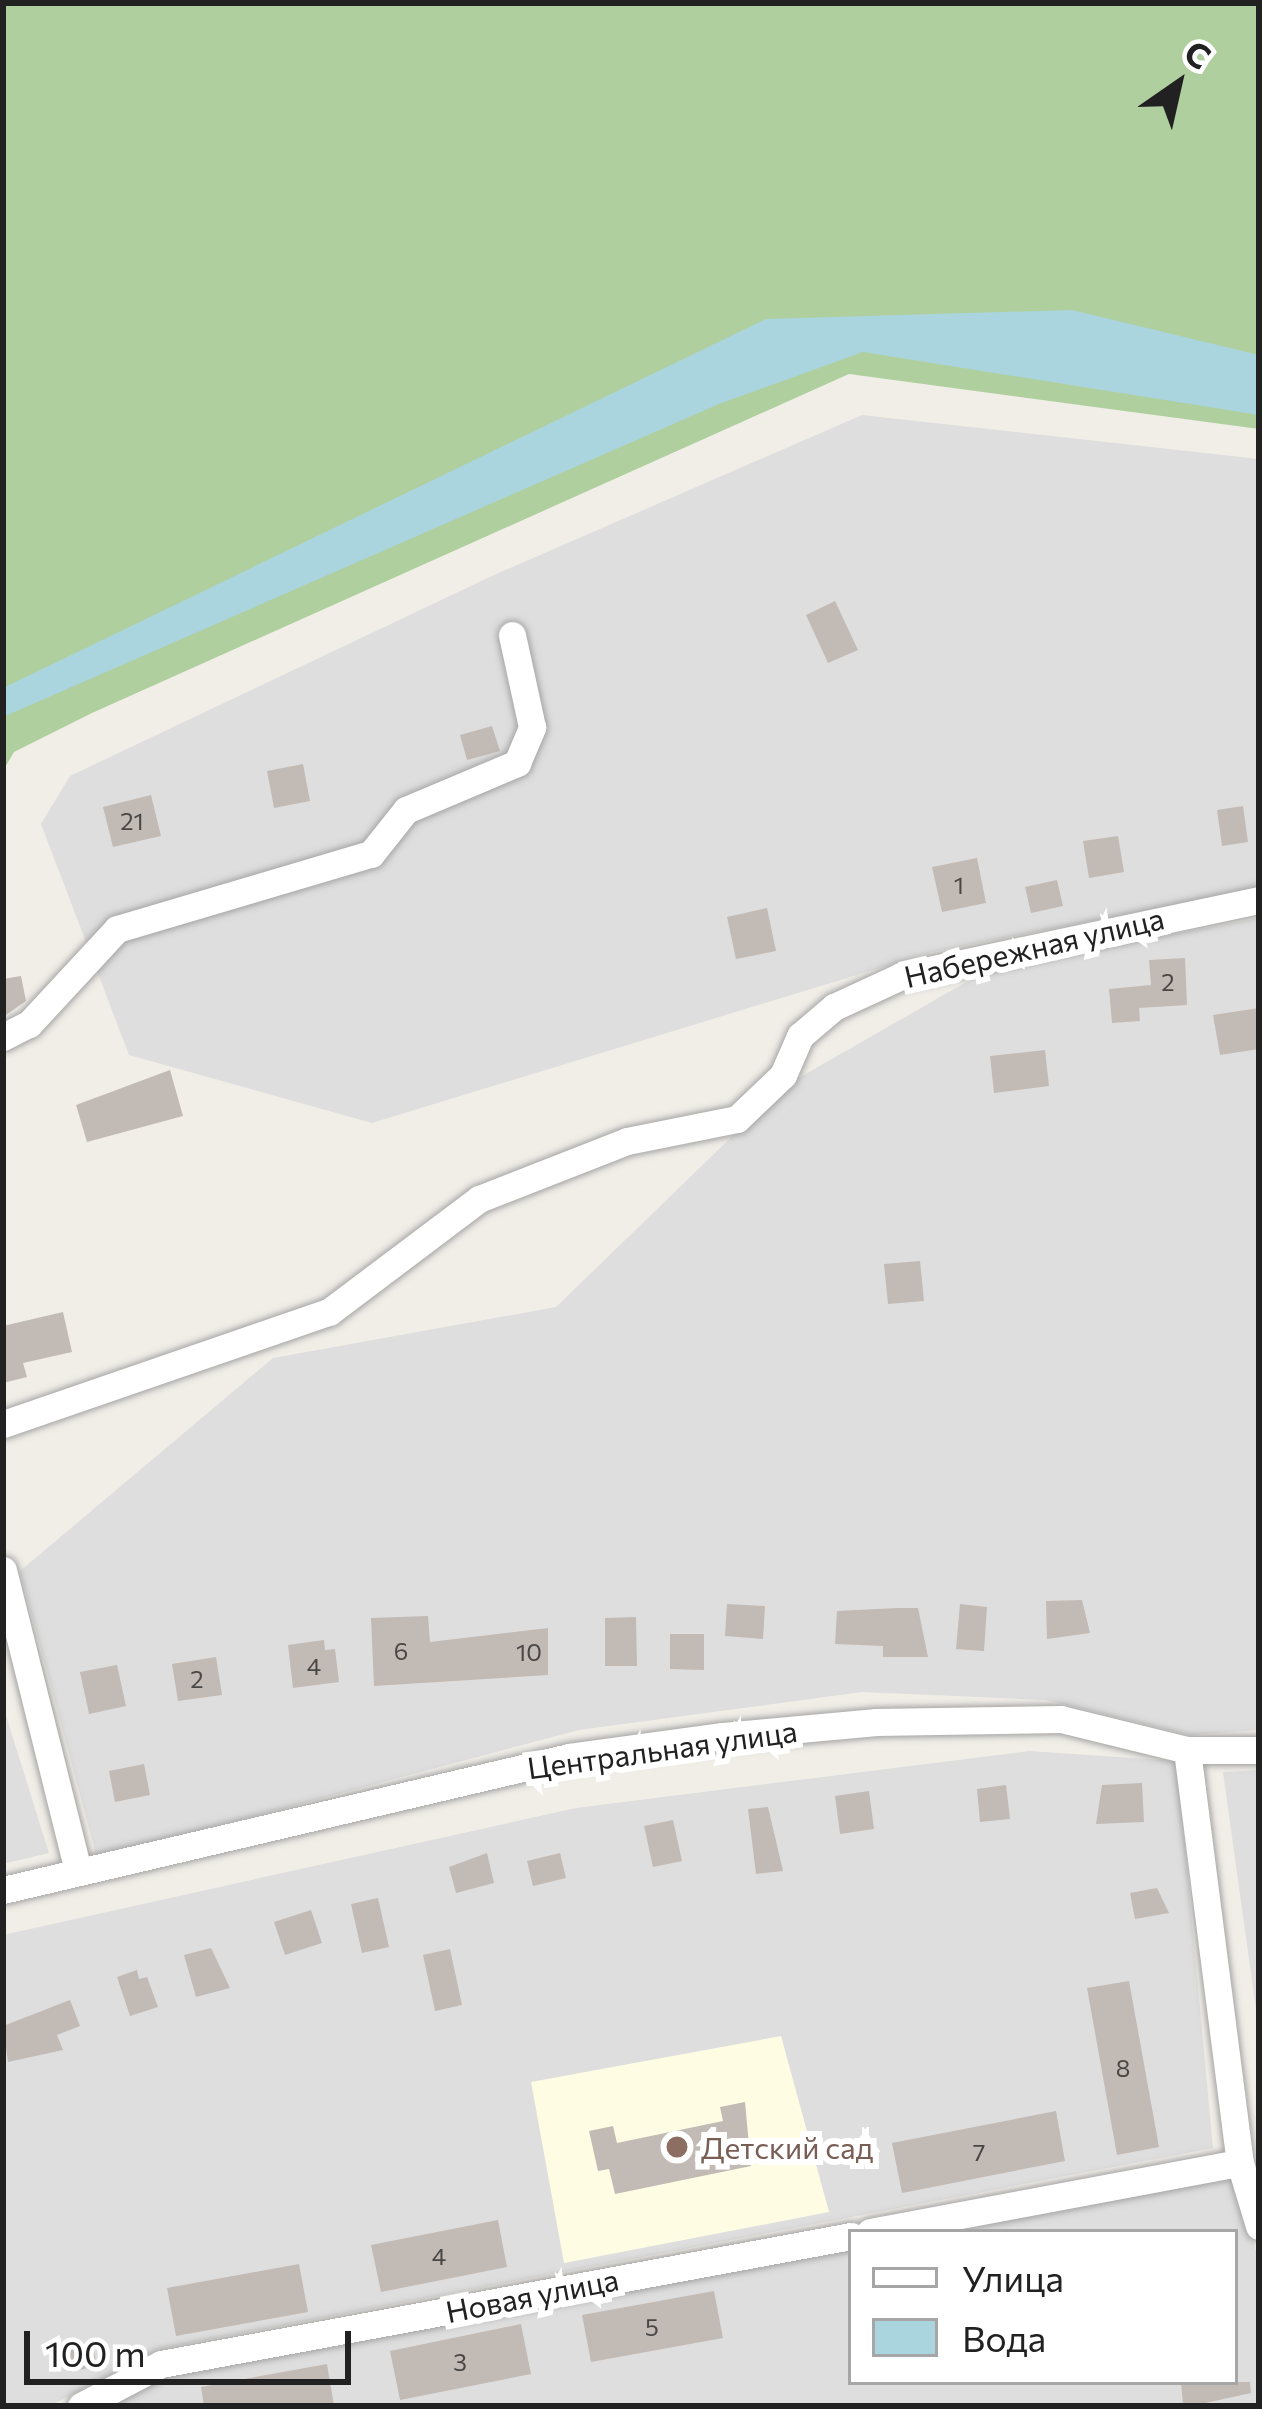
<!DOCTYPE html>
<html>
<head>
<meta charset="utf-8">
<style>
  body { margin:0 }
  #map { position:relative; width:1262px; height:2409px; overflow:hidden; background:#f1eee8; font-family:Commissioner,sans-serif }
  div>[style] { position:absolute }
  .residential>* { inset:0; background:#dfdede }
  .education>* { inset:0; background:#fefde4 }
  .forest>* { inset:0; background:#afd09e }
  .water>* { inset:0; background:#aad4de }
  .building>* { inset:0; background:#c2bab5 }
  .roads { filter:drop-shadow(0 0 3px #a5a5a5) drop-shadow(0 0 3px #a5a5a5) }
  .minor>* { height:27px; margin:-13.5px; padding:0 13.5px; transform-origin:13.5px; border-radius:13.5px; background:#fff }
  .dots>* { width:33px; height:33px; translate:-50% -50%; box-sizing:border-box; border:6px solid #fff; border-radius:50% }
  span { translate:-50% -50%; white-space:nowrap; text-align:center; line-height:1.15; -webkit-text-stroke:12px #fff; paint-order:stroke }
  .number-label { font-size:24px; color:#494746 }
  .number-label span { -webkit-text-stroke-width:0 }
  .street-label { font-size:30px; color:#212121 }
  .education-label { font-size:30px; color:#785e54 }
  .left { translate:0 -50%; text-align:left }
  .frame { position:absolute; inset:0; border:6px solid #212121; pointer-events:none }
  .legend { position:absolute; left:848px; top:2229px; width:390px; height:156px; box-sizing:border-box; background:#fff; border:3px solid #a6a6a6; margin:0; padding:15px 21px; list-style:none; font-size:36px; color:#212121 }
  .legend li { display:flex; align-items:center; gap:24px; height:60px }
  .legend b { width:60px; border:3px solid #a6a6a6 }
  .north { position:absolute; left:1118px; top:24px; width:120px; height:120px; -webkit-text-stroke:9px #fff; paint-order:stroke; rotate:34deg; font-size:33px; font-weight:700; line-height:48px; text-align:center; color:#212121 }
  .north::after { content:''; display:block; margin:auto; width:42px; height:54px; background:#212121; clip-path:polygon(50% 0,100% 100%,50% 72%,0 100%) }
  .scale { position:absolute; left:24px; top:2331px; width:327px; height:54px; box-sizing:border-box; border:6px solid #212121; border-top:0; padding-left:15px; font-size:36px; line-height:42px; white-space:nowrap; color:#212121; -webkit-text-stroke:9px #fff; paint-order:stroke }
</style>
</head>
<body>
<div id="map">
  <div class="residential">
    <div style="clip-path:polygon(862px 415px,1259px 459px,1259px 888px,932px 952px,372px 1123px,129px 1055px,41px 824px,70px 776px,494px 575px)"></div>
    <div style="clip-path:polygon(1259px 918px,1259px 1730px,1191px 1735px,1046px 1700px,862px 1692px,579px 1730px,97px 1858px,20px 1571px,273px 1358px,556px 1307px,783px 1087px,989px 969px)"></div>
    <div style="clip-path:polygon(3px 1706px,49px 1853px,3px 1864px)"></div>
    <div style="clip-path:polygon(1029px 1751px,1177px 1761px,1213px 2148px,159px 2349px,50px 2406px,3px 2406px,3px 1935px,576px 1808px)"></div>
    <div style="clip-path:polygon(1259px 1770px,1259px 2031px,1223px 1772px)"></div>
    <div style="clip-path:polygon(1233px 2178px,1259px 2260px,1259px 2406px,103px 2406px,159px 2375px,851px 2243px,851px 2382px,1235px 2382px,1235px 2232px,915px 2232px)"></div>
  </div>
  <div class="education">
    <div style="clip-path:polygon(781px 2036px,829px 2212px,564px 2263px,531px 2082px)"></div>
  </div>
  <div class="forest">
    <div style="clip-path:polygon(3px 3px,1259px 3px,1259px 429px,849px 374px,92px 713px,14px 752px,3px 771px)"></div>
  </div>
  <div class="water">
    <div style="clip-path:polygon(1072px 310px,1259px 355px,1259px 415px,863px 352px,719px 404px,3px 717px,3px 688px,766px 319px)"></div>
  </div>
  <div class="building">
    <div style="clip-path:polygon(835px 601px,858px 650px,828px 663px,806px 615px)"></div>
    <div style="clip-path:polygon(492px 726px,500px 751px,467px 760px,460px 735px)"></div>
    <div style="clip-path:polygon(303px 764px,310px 801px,274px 808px,267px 771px)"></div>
    <div style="clip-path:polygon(151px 795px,161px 836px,113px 847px,103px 807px)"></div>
    <div style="clip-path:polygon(1243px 806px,1248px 842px,1222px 846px,1217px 810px)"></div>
    <div style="clip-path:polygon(1118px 836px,1124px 872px,1089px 878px,1083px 841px)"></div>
    <div style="clip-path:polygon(977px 858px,986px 903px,942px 912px,932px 867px)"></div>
    <div style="clip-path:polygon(1057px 880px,1063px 906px,1031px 913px,1025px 887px)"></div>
    <div style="clip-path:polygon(767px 908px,776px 951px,736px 959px,727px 917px)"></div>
    <div style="clip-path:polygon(1185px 958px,1187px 1005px,1139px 1008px,1140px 1021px,1112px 1023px,1109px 989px,1151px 985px,1149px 960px)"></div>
    <div style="clip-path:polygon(21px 976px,26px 1001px,3px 1017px,3px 979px)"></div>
    <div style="clip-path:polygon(1259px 1008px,1259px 1049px,1220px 1055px,1213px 1015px)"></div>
    <div style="clip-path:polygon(1045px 1050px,1049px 1086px,994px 1093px,990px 1056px)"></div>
    <div style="clip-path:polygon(170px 1070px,183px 1116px,87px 1142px,76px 1105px)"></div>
    <div style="clip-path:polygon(920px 1261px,924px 1301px,888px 1304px,884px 1264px)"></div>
    <div style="clip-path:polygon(63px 1312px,72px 1352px,23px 1363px,27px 1377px,3px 1383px,3px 1326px)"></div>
    <div style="clip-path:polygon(1082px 1600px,1090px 1633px,1047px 1639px,1046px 1601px)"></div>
    <div style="clip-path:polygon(727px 1604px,765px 1606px,763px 1639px,725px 1636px)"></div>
    <div style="clip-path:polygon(960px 1604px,987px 1607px,984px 1651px,956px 1649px)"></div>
    <div style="clip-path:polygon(898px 1608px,918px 1608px,928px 1657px,883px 1657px,883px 1646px,835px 1644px,837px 1611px)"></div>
    <div style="clip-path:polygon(428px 1616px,430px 1642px,548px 1628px,548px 1675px,374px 1686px,371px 1618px)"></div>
    <div style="clip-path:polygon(636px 1617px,637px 1666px,605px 1666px,605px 1618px)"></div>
    <div style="clip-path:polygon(670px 1634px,704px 1634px,704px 1670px,670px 1669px)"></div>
    <div style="clip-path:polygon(324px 1640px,325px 1650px,335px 1649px,339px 1682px,293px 1688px,288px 1645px)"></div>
    <div style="clip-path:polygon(216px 1657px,222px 1695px,178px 1701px,172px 1664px)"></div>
    <div style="clip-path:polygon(117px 1665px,126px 1706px,89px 1714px,80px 1672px)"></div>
    <div style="clip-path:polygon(144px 1764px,150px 1795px,115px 1802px,109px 1771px)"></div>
    <div style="clip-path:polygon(1142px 1783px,1144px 1822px,1096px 1824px,1102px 1785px)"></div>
    <div style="clip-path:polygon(1006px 1785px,1010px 1819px,980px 1822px,977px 1789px)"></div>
    <div style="clip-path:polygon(869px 1791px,874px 1829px,840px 1834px,835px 1796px)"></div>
    <div style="clip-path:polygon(768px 1807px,783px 1871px,756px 1874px,748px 1809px)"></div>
    <div style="clip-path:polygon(673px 1820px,682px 1861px,653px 1867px,644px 1826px)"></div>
    <div style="clip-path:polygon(487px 1853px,494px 1883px,456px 1893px,449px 1867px)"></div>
    <div style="clip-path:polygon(560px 1853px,566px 1878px,533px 1886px,527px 1861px)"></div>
    <div style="clip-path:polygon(1157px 1888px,1169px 1913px,1135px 1919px,1130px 1893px)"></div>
    <div style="clip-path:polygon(378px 1898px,389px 1947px,362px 1953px,351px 1904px)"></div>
    <div style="clip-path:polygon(311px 1910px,322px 1943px,285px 1955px,274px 1922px)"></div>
    <div style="clip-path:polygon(211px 1948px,230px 1988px,196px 1997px,184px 1955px)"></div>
    <div style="clip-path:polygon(450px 1949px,462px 2005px,435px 2011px,423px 1955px)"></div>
    <div style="clip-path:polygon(137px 1970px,139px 1979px,147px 1977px,158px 2007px,130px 2016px,117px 1977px)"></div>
    <div style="clip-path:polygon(1129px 1981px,1159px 2147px,1117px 2155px,1087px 1988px)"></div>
    <div style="clip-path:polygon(70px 2000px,80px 2026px,57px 2035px,63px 2050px,8px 2062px,3px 2026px)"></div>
    <div style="clip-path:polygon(745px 2102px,751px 2166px,615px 2194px,609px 2169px,598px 2171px,589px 2131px,613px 2126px,617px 2143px,723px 2121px,720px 2107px)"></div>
    <div style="clip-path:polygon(1056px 2111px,1065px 2161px,902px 2193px,892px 2143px)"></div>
    <div style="clip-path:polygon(498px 2220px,507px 2267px,381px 2292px,371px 2245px)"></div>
    <div style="clip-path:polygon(299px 2264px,308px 2312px,176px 2336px,167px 2288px)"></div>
    <div style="clip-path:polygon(714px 2291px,723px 2338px,591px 2362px,582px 2315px)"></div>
    <div style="clip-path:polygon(521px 2324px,531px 2374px,400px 2400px,390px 2351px)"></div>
    <div style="clip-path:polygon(92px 2341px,97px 2366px,70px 2372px,64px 2347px)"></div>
    <div style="clip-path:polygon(327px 2364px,334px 2406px,204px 2406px,201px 2387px)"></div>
    <div style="clip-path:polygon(1181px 2382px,1250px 2382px,1251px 2393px,1192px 2406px,1183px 2404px)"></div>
  </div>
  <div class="roads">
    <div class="minor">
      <div style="left:3px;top:1037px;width:29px;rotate:-27deg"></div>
      <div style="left:29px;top:1024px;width:129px;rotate:-47.2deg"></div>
      <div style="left:117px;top:929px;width:265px;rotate:-16.5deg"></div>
      <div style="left:371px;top:854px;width:56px;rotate:-51.5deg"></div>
      <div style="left:406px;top:810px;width:121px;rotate:-22.9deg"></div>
      <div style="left:517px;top:763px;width:39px;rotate:-67deg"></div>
      <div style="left:532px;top:727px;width:94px;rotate:-102.3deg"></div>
      <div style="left:3px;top:1424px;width:345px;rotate:-19deg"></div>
      <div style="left:329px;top:1312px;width:188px;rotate:-37deg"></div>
      <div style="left:479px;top:1199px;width:159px;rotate:-21.4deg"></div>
      <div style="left:627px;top:1141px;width:112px;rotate:-11.3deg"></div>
      <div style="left:737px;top:1119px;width:64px;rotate:-43.7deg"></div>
      <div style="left:783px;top:1075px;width:43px;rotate:-66.4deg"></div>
      <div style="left:800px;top:1036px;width:45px;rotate:-40.5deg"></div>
      <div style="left:834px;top:1007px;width:74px;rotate:-24.8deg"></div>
      <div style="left:901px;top:976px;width:366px;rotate:-12deg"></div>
      <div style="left:3px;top:1570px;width:310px;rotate:76deg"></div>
      <div style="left:1187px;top:1750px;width:416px;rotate:82.7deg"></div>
      <div style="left:1240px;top:2163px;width:66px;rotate:73.2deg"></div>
      <div style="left:3px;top:1890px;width:581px;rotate:-13.22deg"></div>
      <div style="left:569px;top:1757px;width:155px;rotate:-7.8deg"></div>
      <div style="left:723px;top:1736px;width:154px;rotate:-5.2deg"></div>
      <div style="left:876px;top:1722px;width:185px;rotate:-0.9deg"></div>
      <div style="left:1061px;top:1719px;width:130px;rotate:13.8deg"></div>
      <div style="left:1187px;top:1750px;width:72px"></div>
      <div style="left:870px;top:2232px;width:376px;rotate:-10.6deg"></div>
      <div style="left:81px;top:2406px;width:90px;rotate:-27.7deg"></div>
      <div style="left:161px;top:2364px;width:702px;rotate:-10.51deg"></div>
    </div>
  </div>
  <div class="dots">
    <div style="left:677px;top:2147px;background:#8d6e63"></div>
  </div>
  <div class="number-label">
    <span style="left:132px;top:821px">21</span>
    <span style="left:959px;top:885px">1</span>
    <span style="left:1168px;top:982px">2</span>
    <span style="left:401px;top:1651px">6</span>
    <span style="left:529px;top:1652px">10</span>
    <span style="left:314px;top:1666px">4</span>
    <span style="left:197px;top:1679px">2</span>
    <span style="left:1123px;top:2068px">8</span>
    <span style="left:979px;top:2152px">7</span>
    <span style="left:439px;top:2256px">4</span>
    <span style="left:652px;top:2327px">5</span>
    <span style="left:460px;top:2362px">3</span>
  </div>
  <div class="street-label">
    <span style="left:1034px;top:947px;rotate:-13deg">Набережная улица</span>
    <span style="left:662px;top:1749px;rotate:-8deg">Центральная улица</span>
    <span style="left:532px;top:2295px;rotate:-11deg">Новая улица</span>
  </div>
  <div class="education-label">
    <span class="left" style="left:701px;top:2147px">Детский сад</span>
  </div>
  <div class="frame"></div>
  <ul class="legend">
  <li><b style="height:15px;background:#fff"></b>Улица</li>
  <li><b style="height:33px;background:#aad4de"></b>Вода</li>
  </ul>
  <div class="north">С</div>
  <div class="scale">100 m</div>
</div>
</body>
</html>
